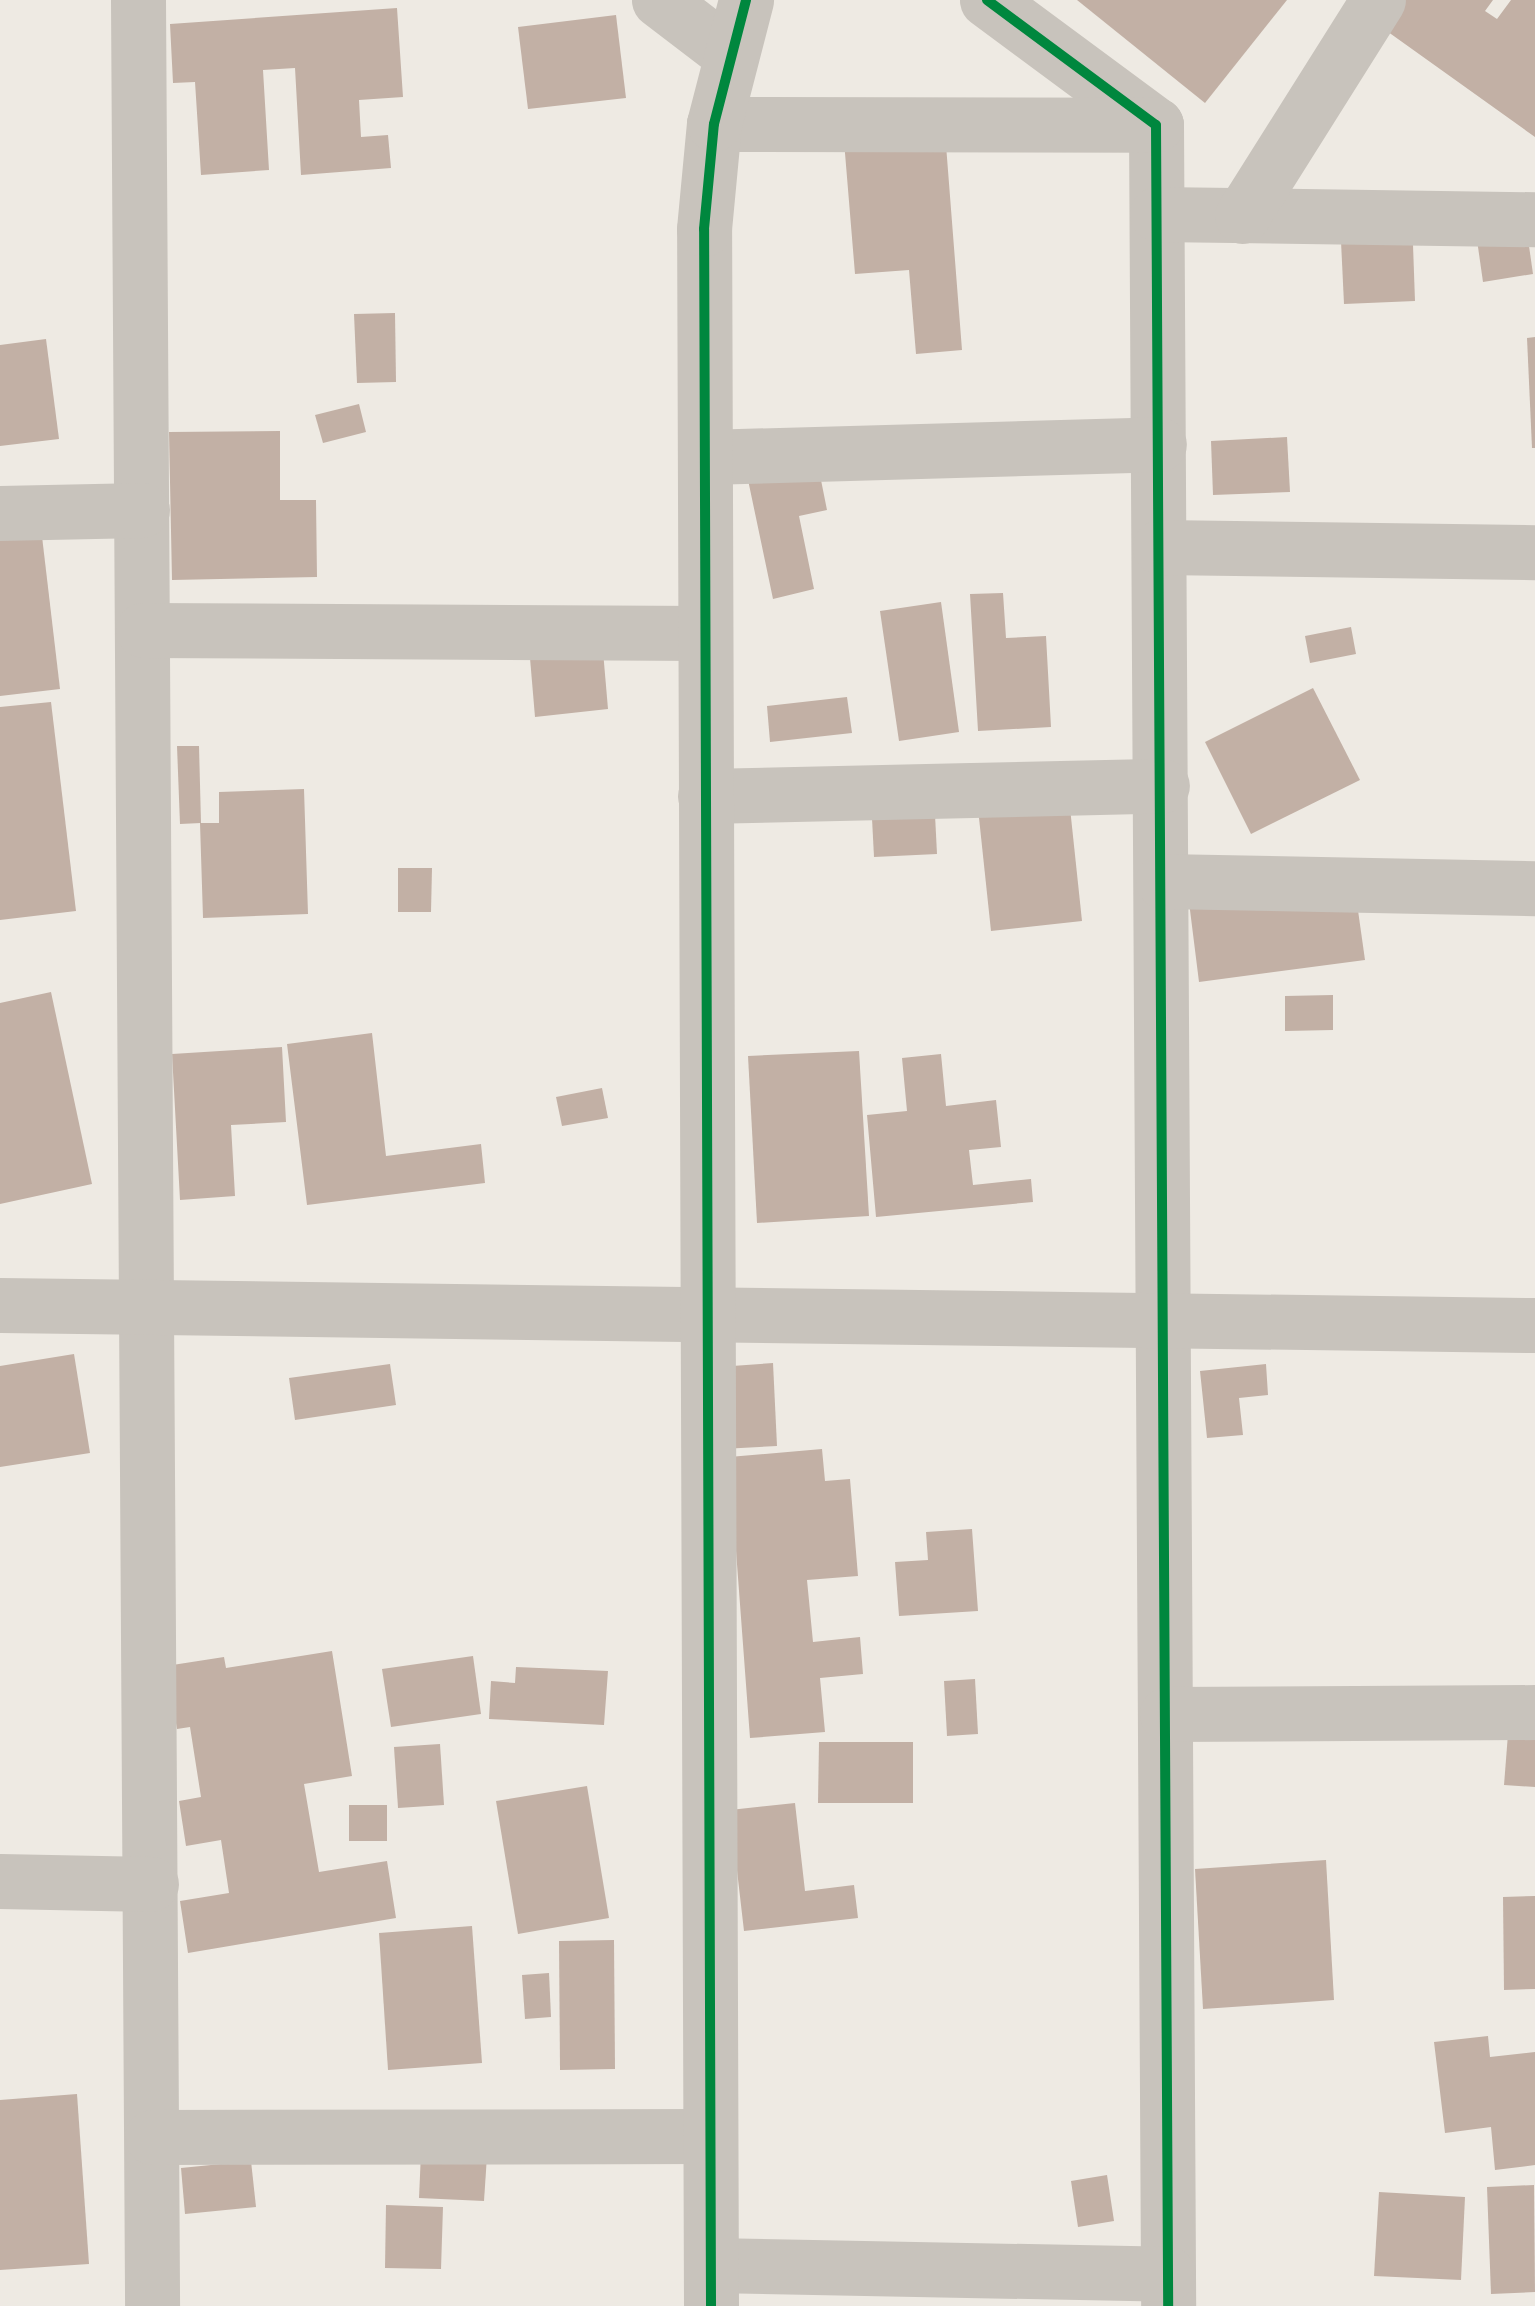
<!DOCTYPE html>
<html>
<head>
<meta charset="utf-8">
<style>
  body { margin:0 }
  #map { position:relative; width:1535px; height:2306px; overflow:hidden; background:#eeeae3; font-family:"Archivo Narrow",sans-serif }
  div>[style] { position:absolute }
  .building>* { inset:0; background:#c2b0a5 }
  .street>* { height:55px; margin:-27.5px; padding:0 27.5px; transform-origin:27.5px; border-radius:27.5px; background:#c8c3bc }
  .cycleway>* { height:10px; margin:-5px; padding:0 5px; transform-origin:5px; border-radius:5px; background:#00873e }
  span { translate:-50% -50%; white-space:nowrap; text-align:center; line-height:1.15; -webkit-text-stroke:8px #faf5eb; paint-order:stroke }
</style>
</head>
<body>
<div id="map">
  <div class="building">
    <div style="clip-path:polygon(1077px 0,1287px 0,1205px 103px)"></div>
    <div style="clip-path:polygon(1384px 0,1493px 0,1485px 11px,1497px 19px,1511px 0,1535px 0,1535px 137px,1370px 19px)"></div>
    <div style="clip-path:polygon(397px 8px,403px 97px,359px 100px,361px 137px,388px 135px,391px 168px,301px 175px,295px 68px,263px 70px,269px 170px,201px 175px,195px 82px,173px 83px,170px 24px)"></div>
    <div style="clip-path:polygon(616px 15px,626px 98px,528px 109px,518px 27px)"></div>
    <div style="clip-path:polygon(945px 132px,962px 350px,916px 354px,909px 270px,855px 274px,844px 141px)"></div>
    <div style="clip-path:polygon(1412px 217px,1415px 301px,1344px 304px,1340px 220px)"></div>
    <div style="clip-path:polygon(1525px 218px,1533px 274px,1483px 282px,1475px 226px)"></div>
    <div style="clip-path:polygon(395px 313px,396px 382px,357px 383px,354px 314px)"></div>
    <div style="clip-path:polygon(1535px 337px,1535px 448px,1532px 448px,1527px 338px)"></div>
    <div style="clip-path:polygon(46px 339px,59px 439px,0 446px,0 345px)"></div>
    <div style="clip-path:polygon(359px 404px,366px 432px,323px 443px,315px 415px)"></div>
    <div style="clip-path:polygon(280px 431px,280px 500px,316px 500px,317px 577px,172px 580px,169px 432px)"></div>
    <div style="clip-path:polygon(1287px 437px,1290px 492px,1213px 495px,1211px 441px)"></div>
    <div style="clip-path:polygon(817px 460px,827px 510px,799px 516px,814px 589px,773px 599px,747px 475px)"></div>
    <div style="clip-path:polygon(39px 511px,60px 689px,0 696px,0 516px)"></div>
    <div style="clip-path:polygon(1003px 593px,1006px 638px,1046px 636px,1051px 727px,978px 731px,970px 594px)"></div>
    <div style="clip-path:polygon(941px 602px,959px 732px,899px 741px,880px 611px)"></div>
    <div style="clip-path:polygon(1351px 627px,1356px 654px,1310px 663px,1305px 636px)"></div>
    <div style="clip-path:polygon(603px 651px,608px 709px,535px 717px,530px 658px)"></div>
    <div style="clip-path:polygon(1313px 688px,1360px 780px,1251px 834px,1205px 742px)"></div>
    <div style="clip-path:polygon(847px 697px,852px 733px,770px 742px,767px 706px)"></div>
    <div style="clip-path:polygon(51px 702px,76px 911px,0 920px,0 707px)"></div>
    <div style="clip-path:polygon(177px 746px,199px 746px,201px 823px,180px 824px)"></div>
    <div style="clip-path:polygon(304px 789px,308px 914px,203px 918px,200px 823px,219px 823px,219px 792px)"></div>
    <div style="clip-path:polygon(1068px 789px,1082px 921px,991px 931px,977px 799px)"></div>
    <div style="clip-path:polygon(934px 795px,937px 854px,874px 857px,871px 799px)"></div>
    <div style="clip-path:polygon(398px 868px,432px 868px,431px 912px,398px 912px)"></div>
    <div style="clip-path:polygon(1353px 875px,1365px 960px,1199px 982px,1188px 894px)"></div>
    <div style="clip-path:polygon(51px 992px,92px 1184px,0 1204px,0 1003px)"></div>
    <div style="clip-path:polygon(1333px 995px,1333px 1030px,1285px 1031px,1285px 996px)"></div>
    <div style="clip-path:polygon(372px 1033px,386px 1156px,481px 1144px,485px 1183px,307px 1205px,287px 1044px)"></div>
    <div style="clip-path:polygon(282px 1047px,286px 1122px,231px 1125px,235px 1196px,180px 1200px,172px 1054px)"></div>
    <div style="clip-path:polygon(859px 1051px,869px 1216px,757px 1223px,748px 1056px)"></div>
    <div style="clip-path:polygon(941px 1054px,946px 1106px,996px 1100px,1001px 1147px,969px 1150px,973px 1185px,1031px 1179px,1033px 1202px,876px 1217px,867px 1115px,907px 1111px,902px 1058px)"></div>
    <div style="clip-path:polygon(602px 1088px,608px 1118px,562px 1126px,556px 1097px)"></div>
    <div style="clip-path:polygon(74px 1354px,90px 1453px,0 1467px,0 1366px)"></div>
    <div style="clip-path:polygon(773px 1363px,777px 1446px,722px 1449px,718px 1367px)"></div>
    <div style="clip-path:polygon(390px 1364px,396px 1405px,295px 1420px,289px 1378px)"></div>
    <div style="clip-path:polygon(1266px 1364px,1268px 1395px,1239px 1398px,1243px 1435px,1207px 1438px,1200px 1371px)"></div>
    <div style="clip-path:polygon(822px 1449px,825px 1481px,850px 1479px,858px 1576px,807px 1580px,813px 1642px,860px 1637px,863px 1674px,820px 1678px,825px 1732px,750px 1738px,729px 1457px)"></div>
    <div style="clip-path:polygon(972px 1529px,978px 1611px,899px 1616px,895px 1562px,928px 1560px,926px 1532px)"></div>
    <div style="clip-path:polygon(332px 1651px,352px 1776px,304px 1784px,319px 1872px,387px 1861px,396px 1918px,188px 1953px,180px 1901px,229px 1893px,221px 1840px,186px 1846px,179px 1801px,201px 1797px,190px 1727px,177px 1729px,166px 1666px,224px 1657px,226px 1668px)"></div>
    <div style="clip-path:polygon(473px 1656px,481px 1714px,391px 1727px,382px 1669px)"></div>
    <div style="clip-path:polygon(516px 1667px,608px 1671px,604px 1725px,489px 1719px,491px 1681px,515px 1683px)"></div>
    <div style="clip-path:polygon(975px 1679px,978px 1734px,947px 1736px,944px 1681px)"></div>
    <div style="clip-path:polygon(1509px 1721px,1535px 1723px,1535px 1787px,1504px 1785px)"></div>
    <div style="clip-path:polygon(819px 1742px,913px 1742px,913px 1803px,818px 1803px)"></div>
    <div style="clip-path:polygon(440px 1744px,444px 1805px,398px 1808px,394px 1747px)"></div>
    <div style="clip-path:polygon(587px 1786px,609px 1918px,518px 1934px,496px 1801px)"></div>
    <div style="clip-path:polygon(795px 1803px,805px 1891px,854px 1885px,858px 1918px,744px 1931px,730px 1810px)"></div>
    <div style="clip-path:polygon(349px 1805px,387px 1805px,387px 1841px,349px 1841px)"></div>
    <div style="clip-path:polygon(1326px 1860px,1334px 2000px,1203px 2009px,1195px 1869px)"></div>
    <div style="clip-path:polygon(1535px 1896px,1535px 1989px,1504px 1990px,1503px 1897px)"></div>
    <div style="clip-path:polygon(472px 1926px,482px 2063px,388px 2070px,379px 1933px)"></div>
    <div style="clip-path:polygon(614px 1940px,615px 2069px,560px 2070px,559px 1941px)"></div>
    <div style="clip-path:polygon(549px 1973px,551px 2017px,525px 2019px,522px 1975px)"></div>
    <div style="clip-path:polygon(1488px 2036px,1490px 2057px,1535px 2052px,1535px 2165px,1495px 2170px,1491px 2127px,1445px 2133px,1434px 2042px)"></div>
    <div style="clip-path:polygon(77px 2094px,89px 2264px,0 2270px,0 2100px)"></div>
    <div style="clip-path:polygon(421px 2153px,487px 2156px,484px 2201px,419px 2198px)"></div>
    <div style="clip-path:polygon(251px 2161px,256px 2207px,185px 2214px,181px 2168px)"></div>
    <div style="clip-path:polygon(1107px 2175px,1114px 2221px,1078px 2227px,1071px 2181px)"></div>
    <div style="clip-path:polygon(1534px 2185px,1535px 2292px,1491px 2294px,1487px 2187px)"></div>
    <div style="clip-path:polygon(1379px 2192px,1465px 2197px,1461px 2280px,1374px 2276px)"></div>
    <div style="clip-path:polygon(386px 2205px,443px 2207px,441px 2269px,385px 2268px)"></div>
  </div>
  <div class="street">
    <div style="left:138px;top:0;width:2306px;rotate:89.65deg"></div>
    <div style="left:659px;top:0;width:91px;rotate:37.4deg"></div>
    <div style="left:987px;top:0;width:210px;rotate:36.5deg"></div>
    <div style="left:1156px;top:125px;width:2181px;rotate:89.68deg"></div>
    <div style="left:714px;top:124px;width:442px;rotate:0.1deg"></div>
    <div style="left:1157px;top:214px;width:378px;rotate:0.8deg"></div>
    <div style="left:1242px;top:216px;width:255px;rotate:-57.8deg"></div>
    <div style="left:705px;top:457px;width:454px;rotate:-1.6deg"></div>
    <div style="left:0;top:513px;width:142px;rotate:-1.2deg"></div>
    <div style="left:1160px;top:547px;width:375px;rotate:0.8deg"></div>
    <div style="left:143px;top:630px;width:562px;rotate:0.31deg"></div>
    <div style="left:705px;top:796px;width:457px;rotate:-1.3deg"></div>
    <div style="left:1163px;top:881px;width:372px;rotate:1.1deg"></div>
    <div style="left:0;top:1305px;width:1535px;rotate:0.75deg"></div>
    <div style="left:1167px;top:1714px;width:368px;rotate:-0.3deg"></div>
    <div style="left:0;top:1881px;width:151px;rotate:1.1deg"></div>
    <div style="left:152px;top:2137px;width:558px;rotate:-0.1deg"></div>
    <div style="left:711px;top:2265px;width:457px;rotate:1.1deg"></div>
    <div style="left:711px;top:2306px;width:2077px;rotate:-90.19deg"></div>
    <div style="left:704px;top:229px;width:105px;rotate:-84.6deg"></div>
    <div style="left:714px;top:124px;width:128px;rotate:-75.5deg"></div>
  </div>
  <div class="cycleway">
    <div style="left:987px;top:0;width:210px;rotate:36.5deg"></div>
    <div style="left:1156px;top:125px;width:2181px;rotate:89.68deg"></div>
    <div style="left:711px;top:2306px;width:2077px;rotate:-90.19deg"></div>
    <div style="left:704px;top:229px;width:105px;rotate:-84.6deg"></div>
    <div style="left:714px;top:124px;width:128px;rotate:-75.5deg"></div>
  </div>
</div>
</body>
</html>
